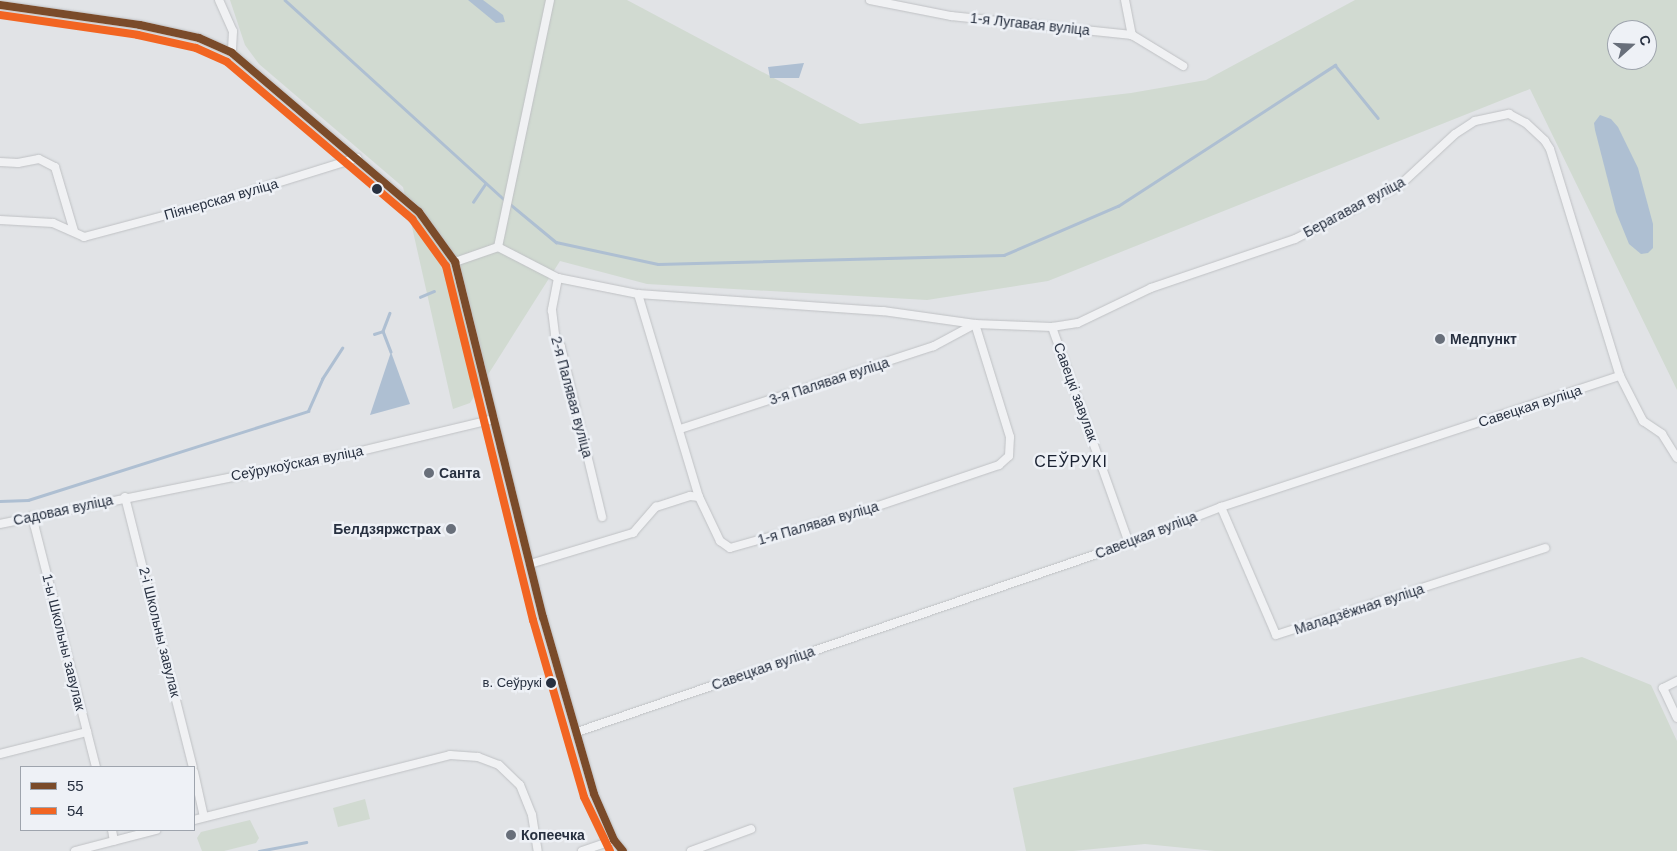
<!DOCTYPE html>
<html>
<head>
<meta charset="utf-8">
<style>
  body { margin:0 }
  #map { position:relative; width:1677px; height:851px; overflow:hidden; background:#e1e3e6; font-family:Helvetica,sans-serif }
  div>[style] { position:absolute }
  .green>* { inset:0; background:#d1dad1 }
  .water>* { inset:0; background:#aebfd2 }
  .stream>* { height:2.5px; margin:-1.25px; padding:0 1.25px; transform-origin:1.25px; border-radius:1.25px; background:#aebfd2 }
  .roads { filter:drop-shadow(0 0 1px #bfc1c4) drop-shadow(0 0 1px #bfc1c4) }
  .minor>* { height:8px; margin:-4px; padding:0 4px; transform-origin:4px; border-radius:4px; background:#f0f1f3 }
  .bus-1>* { height:8px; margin:-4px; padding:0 4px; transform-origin:4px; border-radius:4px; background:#7a4b2a }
  .bus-2>* { height:8px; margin:-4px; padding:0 4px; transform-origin:4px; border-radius:4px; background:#f26522 }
  .dots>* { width:14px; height:14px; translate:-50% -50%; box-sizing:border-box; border:2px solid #eef1f6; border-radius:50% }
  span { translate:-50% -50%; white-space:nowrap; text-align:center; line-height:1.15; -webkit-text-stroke:5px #eef1f6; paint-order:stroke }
  .bus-label { font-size:13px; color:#273040 }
  .right { translate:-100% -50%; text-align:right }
  .street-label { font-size:14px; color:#273040 }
  .poi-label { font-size:14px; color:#273040; font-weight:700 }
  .left { translate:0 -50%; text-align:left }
  .quarter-label { font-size:16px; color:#192131; letter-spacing:1px }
  .legend { position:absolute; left:20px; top:766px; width:175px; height:65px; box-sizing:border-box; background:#eef1f6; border:1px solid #9ea4ad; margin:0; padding:6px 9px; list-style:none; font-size:15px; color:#273040 }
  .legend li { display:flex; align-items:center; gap:10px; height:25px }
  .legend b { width:25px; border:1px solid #9ea4ad }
  .north { position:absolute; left:1607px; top:20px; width:50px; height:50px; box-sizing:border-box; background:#eef1f6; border:1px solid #9ea4ad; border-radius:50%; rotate:70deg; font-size:14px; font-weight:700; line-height:20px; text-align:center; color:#273040 }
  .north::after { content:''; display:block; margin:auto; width:18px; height:22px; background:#686f7a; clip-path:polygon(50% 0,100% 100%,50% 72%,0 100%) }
</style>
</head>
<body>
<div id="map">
  <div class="green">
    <div style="clip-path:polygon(evenodd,230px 0,627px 0,860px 124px,1131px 93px,1206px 80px,1355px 0,1677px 0,1677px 390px,1530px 89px,1048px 281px,927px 300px,647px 284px,560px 261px,470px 403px,453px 409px,403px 187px,259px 64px,245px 45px,230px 0,1617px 30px,1647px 30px,1647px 60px,1617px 60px,1617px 30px)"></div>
    <div style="clip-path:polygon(1582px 657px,1651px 685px,1677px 741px,1677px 851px,1215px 851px,1145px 844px,1073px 851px,1026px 851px,1013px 788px)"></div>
    <div style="clip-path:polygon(365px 799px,370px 819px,338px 827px,333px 808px)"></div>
    <div style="clip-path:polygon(250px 820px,259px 838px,256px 843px,224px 851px,202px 851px,197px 838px,201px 832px)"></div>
  </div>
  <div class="water">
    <div style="clip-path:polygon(468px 0,483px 0,503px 15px,505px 22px,496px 23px)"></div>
    <div style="clip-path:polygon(804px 63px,799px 78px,770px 78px,768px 67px)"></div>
    <div style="clip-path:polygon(1600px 115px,1611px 119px,1618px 127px,1638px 168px,1653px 224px,1653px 248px,1648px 253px,1641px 254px,1629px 244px,1616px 212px,1595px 130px,1594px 123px)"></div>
    <div style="clip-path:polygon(391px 352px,410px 404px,370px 415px)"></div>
  </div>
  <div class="stream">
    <div style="left:285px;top:0;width:299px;rotate:42.3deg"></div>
    <div style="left:473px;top:202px;width:22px;rotate:-56deg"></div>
    <div style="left:510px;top:204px;width:60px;rotate:39.6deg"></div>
    <div style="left:556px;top:242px;width:104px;rotate:12.2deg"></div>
    <div style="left:658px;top:264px;width:346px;rotate:-1.5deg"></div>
    <div style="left:1004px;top:255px;width:124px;rotate:-23.3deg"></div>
    <div style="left:1118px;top:206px;width:259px;rotate:-33deg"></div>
    <div style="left:1335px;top:65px;width:68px;rotate:50.9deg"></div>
    <div style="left:420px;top:297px;width:15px;rotate:-23deg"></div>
    <div style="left:390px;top:313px;width:19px;rotate:111deg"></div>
    <div style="left:383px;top:331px;width:22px;rotate:69deg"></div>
    <div style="left:374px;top:334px;width:9px;rotate:-18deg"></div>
    <div style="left:0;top:501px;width:28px;rotate:-2deg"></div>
    <div style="left:28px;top:500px;width:294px;rotate:-17.6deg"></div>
    <div style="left:308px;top:411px;width:35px;rotate:-66deg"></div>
    <div style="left:322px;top:379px;width:37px;rotate:-57deg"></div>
    <div style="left:259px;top:851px;width:48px;rotate:-10.8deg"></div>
  </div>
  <div class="roads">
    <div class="minor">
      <div style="left:219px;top:0;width:34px;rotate:66deg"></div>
      <div style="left:233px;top:31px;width:22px;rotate:93deg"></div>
      <div style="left:870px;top:0;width:83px;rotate:11.2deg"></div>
      <div style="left:951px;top:16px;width:182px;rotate:6deg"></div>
      <div style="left:1132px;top:35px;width:60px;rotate:31.3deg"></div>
      <div style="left:1125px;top:0;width:36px;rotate:79deg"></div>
      <div style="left:0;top:5px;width:141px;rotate:8.1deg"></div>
      <div style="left:140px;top:25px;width:60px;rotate:12.4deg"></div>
      <div style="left:199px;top:38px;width:36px;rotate:24deg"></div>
      <div style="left:232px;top:53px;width:245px;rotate:40.4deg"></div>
      <div style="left:419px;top:212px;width:62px;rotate:54.2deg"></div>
      <div style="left:455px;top:262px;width:366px;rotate:76.1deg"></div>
      <div style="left:543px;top:617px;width:184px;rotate:73.9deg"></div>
      <div style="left:594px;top:794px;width:50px;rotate:66.5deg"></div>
      <div style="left:614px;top:840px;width:14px;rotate:51deg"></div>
      <div style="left:0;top:162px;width:18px;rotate:3deg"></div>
      <div style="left:18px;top:163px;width:21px;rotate:-11deg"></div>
      <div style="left:39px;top:159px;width:18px;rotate:27deg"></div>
      <div style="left:55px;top:167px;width:67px;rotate:73.5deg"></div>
      <div style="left:0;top:220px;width:53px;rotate:3.2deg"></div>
      <div style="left:53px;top:223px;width:34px;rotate:24deg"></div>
      <div style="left:84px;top:237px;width:140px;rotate:-14.9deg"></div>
      <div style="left:219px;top:201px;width:145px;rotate:-17.3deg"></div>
      <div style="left:498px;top:247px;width:68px;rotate:27.3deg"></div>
      <div style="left:558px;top:278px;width:82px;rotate:11.3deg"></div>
      <div style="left:638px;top:294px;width:246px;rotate:4deg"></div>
      <div style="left:883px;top:311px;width:93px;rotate:8deg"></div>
      <div style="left:975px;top:324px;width:77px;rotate:2.2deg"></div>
      <div style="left:1052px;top:327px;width:26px;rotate:-9deg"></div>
      <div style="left:1078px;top:323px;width:81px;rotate:-25.6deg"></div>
      <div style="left:1151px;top:288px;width:152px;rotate:-18.8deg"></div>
      <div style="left:1295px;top:239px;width:117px;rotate:-27deg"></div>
      <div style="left:1399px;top:186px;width:76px;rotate:-42.9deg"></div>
      <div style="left:1455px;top:134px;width:24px;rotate:-33deg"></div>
      <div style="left:1475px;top:121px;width:35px;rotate:-12deg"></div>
      <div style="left:1509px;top:114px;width:19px;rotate:28deg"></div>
      <div style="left:1526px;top:123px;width:26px;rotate:43deg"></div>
      <div style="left:1545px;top:141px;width:9px;rotate:58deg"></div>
      <div style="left:1550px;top:149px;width:238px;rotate:72.9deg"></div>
      <div style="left:1620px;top:376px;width:51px;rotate:62.9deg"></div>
      <div style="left:1643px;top:421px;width:23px;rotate:34deg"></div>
      <div style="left:1662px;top:434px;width:28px;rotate:58deg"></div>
      <div style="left:455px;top:262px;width:46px;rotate:-19.2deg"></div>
      <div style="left:498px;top:247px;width:252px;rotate:-78.1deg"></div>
      <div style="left:558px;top:278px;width:33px;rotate:101deg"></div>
      <div style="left:552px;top:310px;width:25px;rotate:83deg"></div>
      <div style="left:555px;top:335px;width:13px;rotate:63deg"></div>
      <div style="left:561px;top:347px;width:175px;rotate:76.4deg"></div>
      <div style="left:638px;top:294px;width:212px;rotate:73.3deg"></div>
      <div style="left:1052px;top:327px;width:229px;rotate:70.4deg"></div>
      <div style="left:125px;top:497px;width:278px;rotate:75.9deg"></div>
      <div style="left:1221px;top:507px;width:139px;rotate:66.7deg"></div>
      <div style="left:1276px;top:635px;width:283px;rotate:-17.9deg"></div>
      <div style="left:32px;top:516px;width:259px;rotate:75.7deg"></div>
      <div style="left:0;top:524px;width:364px;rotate:-11.4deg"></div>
      <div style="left:357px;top:452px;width:141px;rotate:-13.5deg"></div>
      <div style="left:530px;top:564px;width:108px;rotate:-16.8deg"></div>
      <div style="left:633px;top:533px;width:35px;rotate:-49deg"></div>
      <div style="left:656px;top:507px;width:36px;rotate:-18deg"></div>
      <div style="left:690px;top:496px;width:9px;rotate:6deg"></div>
      <div style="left:699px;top:497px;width:49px;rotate:64.5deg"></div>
      <div style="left:720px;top:541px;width:12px;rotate:35deg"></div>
      <div style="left:730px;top:548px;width:151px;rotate:-15.8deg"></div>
      <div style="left:875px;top:507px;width:131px;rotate:-18.7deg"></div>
      <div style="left:999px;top:465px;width:13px;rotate:-42deg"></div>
      <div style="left:1009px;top:456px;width:19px;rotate:-87deg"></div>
      <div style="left:1010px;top:437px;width:118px;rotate:-107.2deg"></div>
      <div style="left:975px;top:324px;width:47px;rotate:151.8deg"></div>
      <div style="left:934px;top:346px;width:267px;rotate:161.9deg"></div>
      <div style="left:1677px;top:681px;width:16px;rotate:153deg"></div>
      <div style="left:1663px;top:688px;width:33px;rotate:65deg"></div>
      <div style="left:577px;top:732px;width:583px;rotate:-18.9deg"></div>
      <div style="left:1129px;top:543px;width:99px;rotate:-21.4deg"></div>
      <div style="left:1221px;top:507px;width:420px;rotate:-18.2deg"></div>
      <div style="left:0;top:754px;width:90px;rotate:-14.2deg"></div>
      <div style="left:194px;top:772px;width:46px;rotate:77.5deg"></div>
      <div style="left:194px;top:820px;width:264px;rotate:-14.2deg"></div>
      <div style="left:450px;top:755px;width:28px;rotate:4deg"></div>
      <div style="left:478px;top:757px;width:22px;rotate:21deg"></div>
      <div style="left:499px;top:765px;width:29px;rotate:44deg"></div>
      <div style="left:520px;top:785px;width:32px;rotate:68deg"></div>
      <div style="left:532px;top:815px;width:36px;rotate:81deg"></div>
      <div style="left:112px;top:830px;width:11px;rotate:80deg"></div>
      <div style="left:75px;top:851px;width:84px;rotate:-14.5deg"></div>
      <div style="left:582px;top:851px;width:34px;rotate:-19deg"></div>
      <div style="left:691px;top:851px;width:64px;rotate:-20.1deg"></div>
    </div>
  </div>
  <div class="bus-1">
    <div style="left:0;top:5px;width:141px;rotate:8.1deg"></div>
    <div style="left:140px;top:25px;width:60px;rotate:12.4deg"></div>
    <div style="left:199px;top:38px;width:36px;rotate:24deg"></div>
    <div style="left:232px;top:53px;width:245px;rotate:40.4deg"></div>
    <div style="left:419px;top:212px;width:62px;rotate:54.2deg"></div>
    <div style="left:455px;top:262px;width:366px;rotate:76.1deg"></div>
    <div style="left:543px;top:617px;width:184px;rotate:73.9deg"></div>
    <div style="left:594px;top:794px;width:50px;rotate:66.5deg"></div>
    <div style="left:614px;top:840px;width:14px;rotate:51deg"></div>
  </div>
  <div class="bus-2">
    <div style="left:0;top:15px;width:139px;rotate:8.2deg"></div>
    <div style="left:138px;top:35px;width:59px;rotate:12.6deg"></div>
    <div style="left:196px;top:48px;width:34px;rotate:24deg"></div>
    <div style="left:227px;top:62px;width:243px;rotate:40.3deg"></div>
    <div style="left:412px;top:219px;width:58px;rotate:54.1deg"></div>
    <div style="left:446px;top:266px;width:365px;rotate:76.2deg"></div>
    <div style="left:533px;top:620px;width:184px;rotate:73.9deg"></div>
    <div style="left:584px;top:797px;width:60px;rotate:64.3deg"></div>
  </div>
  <div class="dots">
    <div style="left:377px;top:189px;background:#273040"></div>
    <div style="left:1440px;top:339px;background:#686f7a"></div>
    <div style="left:429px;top:473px;background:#686f7a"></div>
    <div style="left:451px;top:529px;background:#686f7a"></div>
    <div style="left:551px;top:683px;background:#273040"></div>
    <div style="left:511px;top:835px;background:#686f7a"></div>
  </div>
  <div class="bus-label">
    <span class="right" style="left:542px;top:683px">в. Сеўрукі</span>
  </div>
  <div class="street-label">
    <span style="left:1030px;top:24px;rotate:6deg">1-я Лугавая вуліца</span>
    <span style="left:221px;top:199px;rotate:-16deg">Піянерская вуліца</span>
    <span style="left:1354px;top:207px;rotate:-28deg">Берагавая вуліца</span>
    <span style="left:829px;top:381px;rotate:-18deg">3-я Палявая вуліца</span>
    <span style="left:1076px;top:392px;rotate:70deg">Савецкі завулак</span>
    <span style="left:572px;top:397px;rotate:75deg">2-я Палявая вуліца</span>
    <span style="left:1530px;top:406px;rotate:-18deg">Савецкая вуліца</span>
    <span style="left:297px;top:463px;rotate:-11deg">Сеўрукоўская вуліца</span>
    <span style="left:63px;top:510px;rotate:-12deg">Садовая вуліца</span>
    <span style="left:818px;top:523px;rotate:-16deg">1-я Палявая вуліца</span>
    <span style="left:1146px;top:535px;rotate:-21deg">Савецкая вуліца</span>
    <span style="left:1359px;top:609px;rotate:-18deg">Маладзёжная вуліца</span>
    <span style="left:160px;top:632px;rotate:76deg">2-і Школьны завулак</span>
    <span style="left:64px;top:642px;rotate:76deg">1-ы Школьны завулак</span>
    <span style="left:763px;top:668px;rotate:-19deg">Савецкая вуліца</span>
  </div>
  <div class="poi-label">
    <span class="left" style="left:1450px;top:339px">Медпункт</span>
    <span class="left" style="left:439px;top:473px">Санта</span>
    <span class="right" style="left:441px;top:529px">Белдзяржстрах</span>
    <span class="left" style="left:521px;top:835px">Копеечка</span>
  </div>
  <div class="quarter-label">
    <span style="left:1071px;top:462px">СЕЎРУКІ</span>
  </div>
  <ul class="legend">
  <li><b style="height:6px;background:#7a4b2a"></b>55</li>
  <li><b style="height:6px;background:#f26522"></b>54</li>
  </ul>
  <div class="north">С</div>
</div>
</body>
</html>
